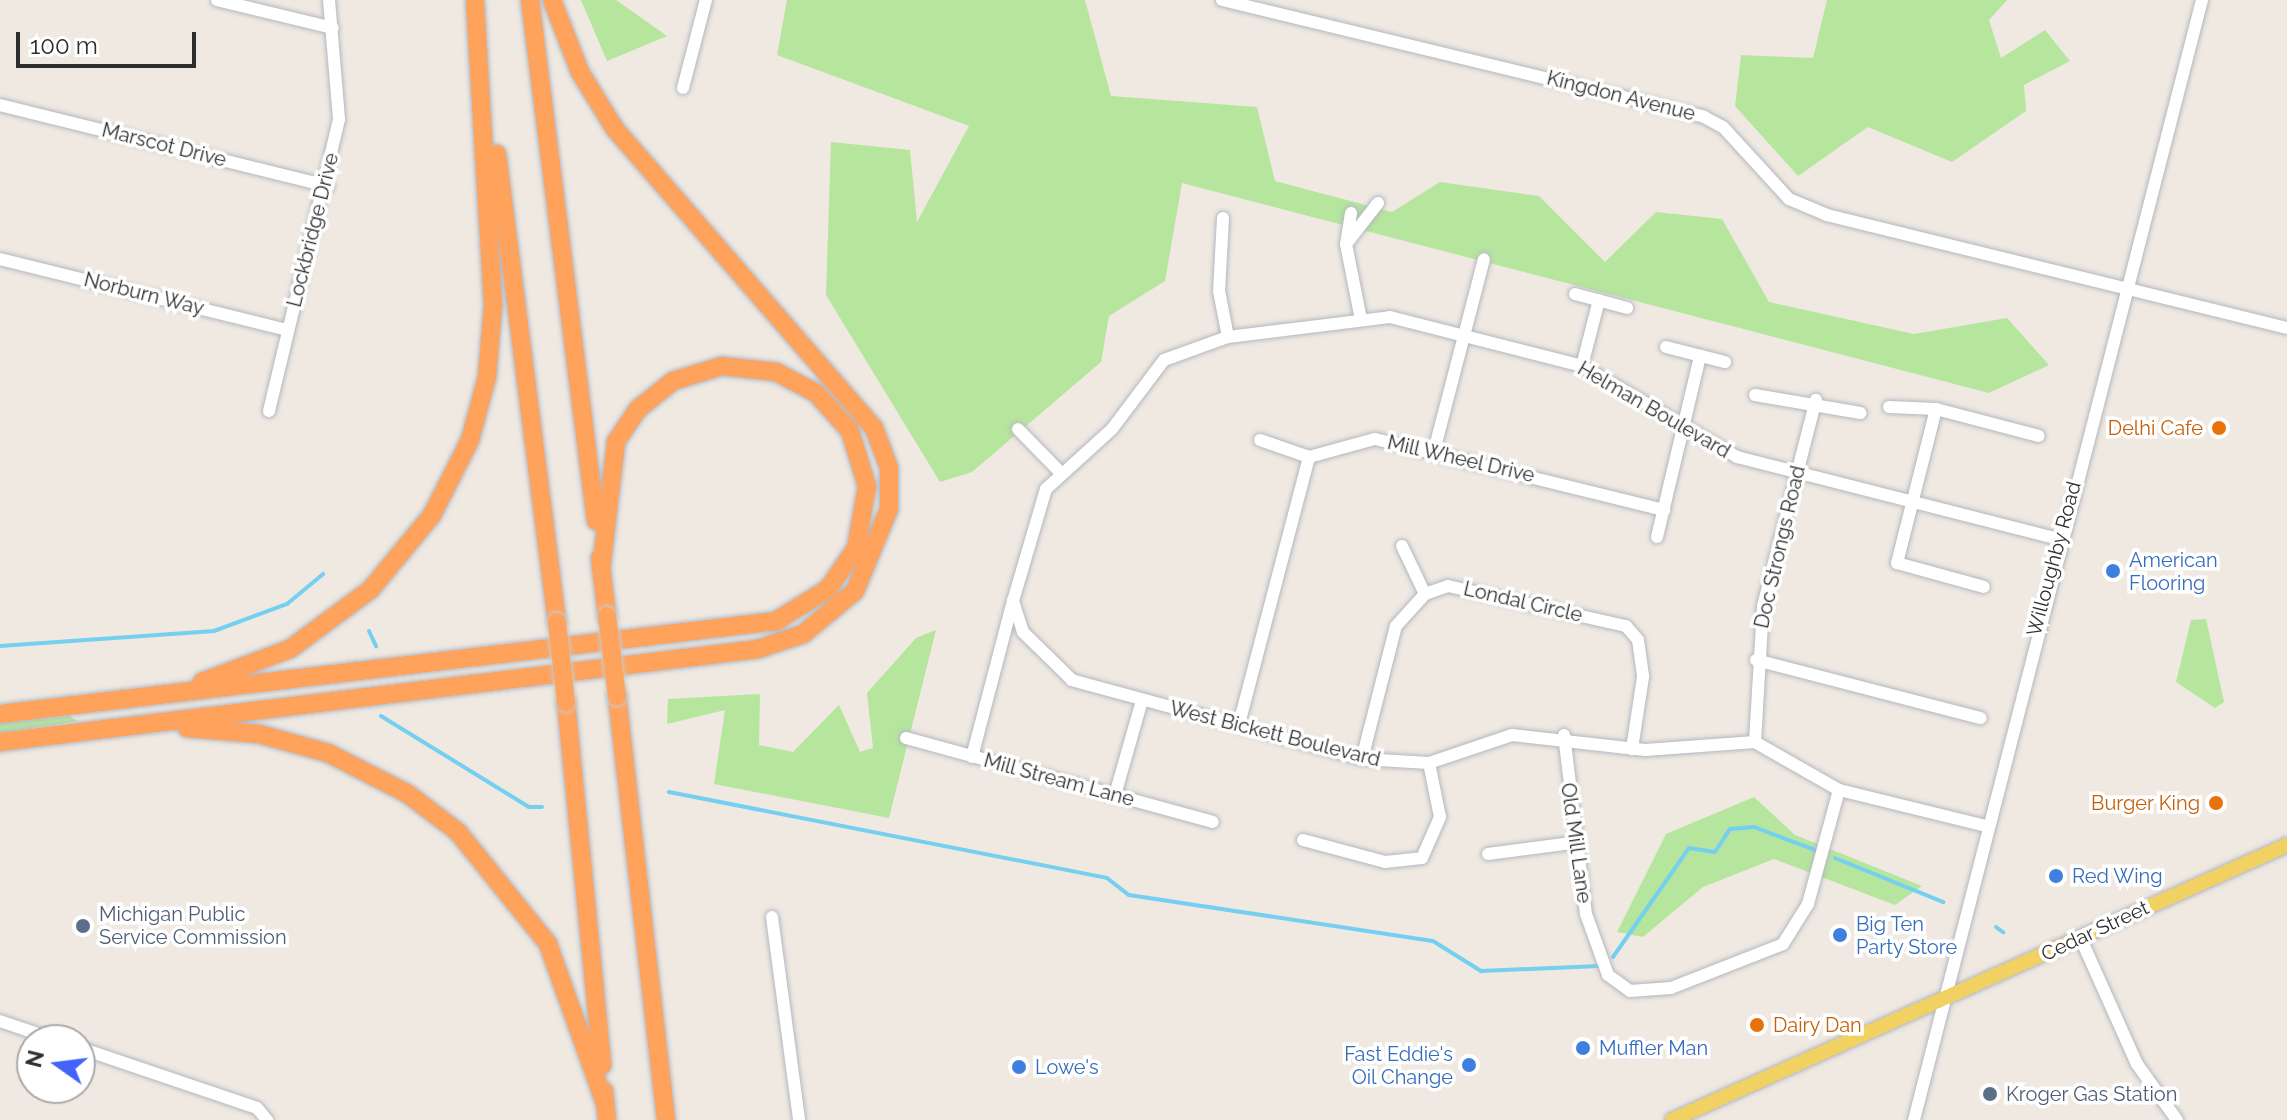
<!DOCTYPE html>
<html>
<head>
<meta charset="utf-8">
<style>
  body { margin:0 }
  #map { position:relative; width:2287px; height:1120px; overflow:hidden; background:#efe9e1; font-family:Raleway,sans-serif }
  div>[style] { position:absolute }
  .green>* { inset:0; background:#b6e59e }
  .stream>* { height:4px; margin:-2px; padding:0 2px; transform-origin:2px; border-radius:2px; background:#75cff0 }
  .roads { filter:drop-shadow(0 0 2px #b4b7c1) drop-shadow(0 0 2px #b4b7c1) }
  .minor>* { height:12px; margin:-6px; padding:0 6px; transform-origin:6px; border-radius:6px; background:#fff }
  .major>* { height:14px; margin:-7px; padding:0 7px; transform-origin:7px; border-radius:7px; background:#f2d163 }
  .highway>* { height:18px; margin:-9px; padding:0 9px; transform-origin:9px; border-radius:9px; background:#ffa35c }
  .bridges { filter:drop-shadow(0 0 2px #c9c9c9) drop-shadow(0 0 2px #c9c9c9) }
  .highway-bridge>* { height:18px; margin:-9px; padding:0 9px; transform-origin:9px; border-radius:9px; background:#ffa35c }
  .dots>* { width:22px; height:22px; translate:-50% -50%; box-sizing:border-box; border:4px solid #fff; border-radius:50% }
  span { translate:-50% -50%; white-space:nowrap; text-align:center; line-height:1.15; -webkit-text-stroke:7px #fff; paint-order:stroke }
  .street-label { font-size:20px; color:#2e2e2e }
  .food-label { font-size:20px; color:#c56008 }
  .right { translate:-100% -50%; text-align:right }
  .left { translate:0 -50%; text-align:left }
  .shop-label { font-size:20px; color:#366cbe }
  .service-label { font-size:20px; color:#4e5e75 }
  .north { position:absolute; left:16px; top:1024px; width:80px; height:80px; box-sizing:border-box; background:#fff; border:2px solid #ababab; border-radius:50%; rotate:284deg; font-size:22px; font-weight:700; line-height:32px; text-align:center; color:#2e2e2e }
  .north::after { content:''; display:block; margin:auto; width:28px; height:36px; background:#4264fb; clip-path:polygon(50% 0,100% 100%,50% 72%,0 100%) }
  .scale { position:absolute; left:16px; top:32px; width:180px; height:36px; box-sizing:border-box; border:4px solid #2e2e2e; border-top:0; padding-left:10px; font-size:24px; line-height:28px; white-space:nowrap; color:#2e2e2e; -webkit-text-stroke:6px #fff; paint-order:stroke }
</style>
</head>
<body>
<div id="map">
  <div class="green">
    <div style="clip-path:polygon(581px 0,616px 0,667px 36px,607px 61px)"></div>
    <div style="clip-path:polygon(787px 0,1085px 0,1111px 96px,1257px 107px,1275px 181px,1392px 212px,1440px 182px,1539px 196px,1605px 262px,1656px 212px,1722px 219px,1769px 302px,1914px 334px,2007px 318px,2049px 365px,1989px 393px,1182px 183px,1165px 281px,1109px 316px,1101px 362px,972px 472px,940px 482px,826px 295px,831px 142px,910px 150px,917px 222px,969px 126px,777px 55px)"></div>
    <div style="clip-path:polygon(1827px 0,2007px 0,1989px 20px,2001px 58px,2045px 30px,2070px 61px,2024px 85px,2026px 111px,1952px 162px,1868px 127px,1798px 176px,1735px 106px,1741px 55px,1813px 58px)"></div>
    <div style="clip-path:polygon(2206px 619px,2224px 702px,2215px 708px,2176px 682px,2191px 620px)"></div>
    <div style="clip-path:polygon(936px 630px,889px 818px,714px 784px,725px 710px,667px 724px,668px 699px,760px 694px,759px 745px,793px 752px,839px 705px,860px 752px,873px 748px,867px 693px,916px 638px)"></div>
    <div style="clip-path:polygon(69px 716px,78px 721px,0 733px,0 723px)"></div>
    <div style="clip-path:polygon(1754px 797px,1795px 835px,1922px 886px,1895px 905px,1774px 859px,1703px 887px,1643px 937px,1617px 932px,1666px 834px)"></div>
  </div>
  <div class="stream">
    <div style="left:369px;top:631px;width:17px;rotate:65deg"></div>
    <div style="left:0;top:646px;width:215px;rotate:-4deg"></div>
    <div style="left:214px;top:631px;width:78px;rotate:-20.3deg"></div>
    <div style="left:287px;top:604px;width:47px;rotate:-39.8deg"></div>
    <div style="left:381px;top:716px;width:174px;rotate:31.6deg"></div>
    <div style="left:529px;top:807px;width:13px"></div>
    <div style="left:669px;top:792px;width:446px;rotate:11.1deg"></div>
    <div style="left:1107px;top:878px;width:28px;rotate:38deg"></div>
    <div style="left:1129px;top:895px;width:307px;rotate:8.6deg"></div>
    <div style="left:1433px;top:941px;width:57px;rotate:32deg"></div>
    <div style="left:1481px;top:971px;width:118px;rotate:-2.4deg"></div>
    <div style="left:1835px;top:858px;width:117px;rotate:22.2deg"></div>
    <div style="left:1996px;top:927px;width:9px;rotate:36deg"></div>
    <div style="left:1613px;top:957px;width:133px;rotate:-55.1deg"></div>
    <div style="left:1689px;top:848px;width:26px;rotate:9deg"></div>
    <div style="left:1715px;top:852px;width:27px;rotate:-57deg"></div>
    <div style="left:1730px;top:829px;width:24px;rotate:-5deg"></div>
    <div style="left:1754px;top:827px;width:65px;rotate:20.7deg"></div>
  </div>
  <div class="roads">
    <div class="minor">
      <div style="left:217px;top:0;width:119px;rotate:13.6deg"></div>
      <div style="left:1222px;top:0;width:496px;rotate:13.6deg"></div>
      <div style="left:1704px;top:117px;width:21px;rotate:28deg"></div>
      <div style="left:1723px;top:127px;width:98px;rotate:47.5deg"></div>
      <div style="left:1789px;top:199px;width:41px;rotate:22.8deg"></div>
      <div style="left:1827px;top:215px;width:474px;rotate:13.8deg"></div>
      <div style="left:683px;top:88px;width:91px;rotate:-75.4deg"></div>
      <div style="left:0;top:105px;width:338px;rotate:13.9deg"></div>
      <div style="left:1351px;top:213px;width:31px;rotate:99deg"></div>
      <div style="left:1346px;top:244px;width:77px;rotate:78.8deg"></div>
      <div style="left:1223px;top:218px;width:73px;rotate:93.1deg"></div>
      <div style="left:1219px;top:291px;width:47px;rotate:78.9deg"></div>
      <div style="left:1346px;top:244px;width:52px;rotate:-52deg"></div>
      <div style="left:0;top:259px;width:296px;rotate:13.9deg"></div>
      <div style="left:1575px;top:294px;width:54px;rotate:15.1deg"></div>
      <div style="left:1666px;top:347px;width:61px;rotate:14.3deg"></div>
      <div style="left:1582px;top:366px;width:68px;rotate:-75.6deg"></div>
      <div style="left:1755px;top:395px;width:107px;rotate:9.7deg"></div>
      <div style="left:1889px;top:407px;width:47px;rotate:2.4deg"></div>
      <div style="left:1936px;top:409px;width:106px;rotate:14.7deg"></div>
      <div style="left:1936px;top:409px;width:159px;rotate:104.2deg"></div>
      <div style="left:1897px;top:563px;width:90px;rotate:15.4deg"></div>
      <div style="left:269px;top:411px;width:300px;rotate:-76.5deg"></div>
      <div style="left:339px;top:119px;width:119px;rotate:-94.8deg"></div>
      <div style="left:1018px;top:429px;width:60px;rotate:45.7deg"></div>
      <div style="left:1260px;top:440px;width:52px;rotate:19.1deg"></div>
      <div style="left:1309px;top:457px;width:68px;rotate:-15.3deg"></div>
      <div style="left:1375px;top:439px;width:298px;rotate:13.8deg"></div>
      <div style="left:1434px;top:451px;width:198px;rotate:-75.4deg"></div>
      <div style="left:1657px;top:537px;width:186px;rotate:-76.6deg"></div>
      <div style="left:1402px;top:546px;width:53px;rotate:64.4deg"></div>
      <div style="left:1756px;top:660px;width:232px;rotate:14.5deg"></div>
      <div style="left:1239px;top:724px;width:276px;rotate:-75.3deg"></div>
      <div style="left:1564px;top:735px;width:180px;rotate:83deg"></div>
      <div style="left:1586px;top:914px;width:65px;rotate:70.2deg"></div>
      <div style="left:1608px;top:975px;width:27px;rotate:36deg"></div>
      <div style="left:1630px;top:991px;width:41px;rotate:-4.2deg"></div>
      <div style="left:1671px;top:988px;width:120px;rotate:-21.4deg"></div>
      <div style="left:1783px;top:944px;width:47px;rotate:-58deg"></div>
      <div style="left:1808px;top:904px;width:118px;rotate:-74.8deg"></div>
      <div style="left:906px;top:738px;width:318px;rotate:15.3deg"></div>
      <div style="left:1755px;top:742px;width:136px;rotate:-86.6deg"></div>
      <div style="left:1763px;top:606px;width:213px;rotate:-75.6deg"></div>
      <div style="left:972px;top:757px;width:161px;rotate:-75.3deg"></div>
      <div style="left:1362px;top:759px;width:137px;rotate:-75.7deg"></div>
      <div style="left:1396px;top:626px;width:43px;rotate:-47.8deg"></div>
      <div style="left:1425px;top:594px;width:24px;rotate:-19deg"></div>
      <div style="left:1448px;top:586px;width:182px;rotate:12.7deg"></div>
      <div style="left:1626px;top:626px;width:18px;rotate:49deg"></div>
      <div style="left:1638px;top:640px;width:37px;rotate:82deg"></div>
      <div style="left:1643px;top:677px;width:73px;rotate:98.7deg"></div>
      <div style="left:1115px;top:795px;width:99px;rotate:-74.1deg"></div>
      <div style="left:1986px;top:826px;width:151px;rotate:-166.2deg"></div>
      <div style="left:1839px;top:790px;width:97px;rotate:-150.3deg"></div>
      <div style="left:1755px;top:742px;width:110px;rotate:175.8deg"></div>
      <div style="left:1645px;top:750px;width:134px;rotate:-173.6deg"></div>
      <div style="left:1512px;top:735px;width:88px;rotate:161.4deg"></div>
      <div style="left:1429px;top:763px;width:67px;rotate:-176.6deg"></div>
      <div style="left:1362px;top:759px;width:301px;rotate:-164.8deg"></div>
      <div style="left:1072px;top:680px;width:69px;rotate:-135.6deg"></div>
      <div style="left:1023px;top:632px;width:33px;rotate:-108deg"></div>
      <div style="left:1013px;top:601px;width:117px;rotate:-73.6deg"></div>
      <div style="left:1046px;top:489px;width:89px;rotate:-42.3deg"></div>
      <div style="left:1112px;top:429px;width:86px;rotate:-53deg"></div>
      <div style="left:1164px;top:360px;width:68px;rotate:-19.8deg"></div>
      <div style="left:1228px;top:337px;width:163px;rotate:-7deg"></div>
      <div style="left:1390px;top:317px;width:198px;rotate:14.3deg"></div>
      <div style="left:1582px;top:366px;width:180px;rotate:30.4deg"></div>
      <div style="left:1737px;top:457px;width:332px;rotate:14.3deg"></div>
      <div style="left:1303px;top:840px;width:85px;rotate:15deg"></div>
      <div style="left:1385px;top:862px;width:37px;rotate:-6deg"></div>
      <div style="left:1422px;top:858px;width:45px;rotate:-66.3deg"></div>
      <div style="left:1440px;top:817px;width:55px;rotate:-101.5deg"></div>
      <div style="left:1488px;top:854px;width:84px;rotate:-7.5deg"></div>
      <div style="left:772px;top:917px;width:205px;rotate:82.4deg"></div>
      <div style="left:2081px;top:939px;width:137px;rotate:65.9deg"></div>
      <div style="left:2137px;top:1064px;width:69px;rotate:54.5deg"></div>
      <div style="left:0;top:1021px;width:59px;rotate:18.7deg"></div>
      <div style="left:80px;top:1048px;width:187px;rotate:18.7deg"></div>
      <div style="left:257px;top:1108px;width:16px;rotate:50deg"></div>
      <div style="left:1914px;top:1120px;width:1156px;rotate:-75.58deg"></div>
    </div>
    <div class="major">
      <div style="left:1672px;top:1120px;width:674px;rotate:-24.09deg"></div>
    </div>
    <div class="highway">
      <div style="left:530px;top:0;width:525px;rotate:82.78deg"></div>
      <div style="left:497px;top:154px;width:472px;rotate:82.7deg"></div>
      <div style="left:600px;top:558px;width:58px;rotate:83.1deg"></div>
      <div style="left:202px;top:682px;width:94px;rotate:-20.6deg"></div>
      <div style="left:290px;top:649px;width:101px;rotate:-36.5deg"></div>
      <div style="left:371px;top:589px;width:96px;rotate:-50.5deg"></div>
      <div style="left:432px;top:515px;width:84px;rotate:-63.1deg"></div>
      <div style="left:470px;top:440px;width:65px;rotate:-74.9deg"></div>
      <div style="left:487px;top:377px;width:72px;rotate:-85.2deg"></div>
      <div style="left:493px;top:305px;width:306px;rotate:-93.4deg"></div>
      <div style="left:617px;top:696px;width:427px;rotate:83.4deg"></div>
      <div style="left:566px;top:702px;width:365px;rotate:84.3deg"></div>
      <div style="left:0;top:714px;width:782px;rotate:-6.83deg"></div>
      <div style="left:776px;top:621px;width:61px;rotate:-31.6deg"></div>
      <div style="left:828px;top:589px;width:50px;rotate:-55.7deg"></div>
      <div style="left:856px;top:548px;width:63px;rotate:-79.9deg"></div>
      <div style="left:867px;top:486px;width:58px;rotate:-107.2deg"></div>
      <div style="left:850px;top:431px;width:51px;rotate:-131.8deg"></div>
      <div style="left:816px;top:393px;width:45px;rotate:-152.3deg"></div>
      <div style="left:776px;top:372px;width:54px;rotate:-173.7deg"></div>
      <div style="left:722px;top:366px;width:51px;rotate:163deg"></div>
      <div style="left:673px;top:381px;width:45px;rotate:141.3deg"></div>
      <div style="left:638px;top:409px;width:40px;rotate:124deg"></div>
      <div style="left:616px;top:442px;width:128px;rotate:96.7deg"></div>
      <div style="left:187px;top:728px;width:72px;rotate:4.8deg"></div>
      <div style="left:259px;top:734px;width:72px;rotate:15.4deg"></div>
      <div style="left:328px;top:753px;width:90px;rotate:27.1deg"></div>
      <div style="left:408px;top:794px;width:63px;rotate:37.2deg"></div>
      <div style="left:458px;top:832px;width:144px;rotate:51.2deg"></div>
      <div style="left:548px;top:944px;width:169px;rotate:70.3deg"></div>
      <div style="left:0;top:742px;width:764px;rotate:-6.99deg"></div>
      <div style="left:758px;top:649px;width:47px;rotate:-18.4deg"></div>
      <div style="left:803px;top:634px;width:67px;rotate:-39.6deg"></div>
      <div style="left:855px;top:591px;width:89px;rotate:-67.5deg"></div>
      <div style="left:889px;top:509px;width:41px;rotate:-90deg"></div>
      <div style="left:889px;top:468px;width:43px;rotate:-110.6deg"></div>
      <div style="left:874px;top:428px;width:396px;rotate:-130.9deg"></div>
      <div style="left:615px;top:129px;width:67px;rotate:-121.6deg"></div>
      <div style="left:580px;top:72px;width:77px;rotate:-111.3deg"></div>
      <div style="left:604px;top:1091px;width:29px;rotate:84deg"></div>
    </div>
  </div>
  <div class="bridges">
    <div class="highway-bridge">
      <div style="left:607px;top:616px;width:81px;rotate:82.9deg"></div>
      <div style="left:557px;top:622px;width:81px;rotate:83.6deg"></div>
    </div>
  </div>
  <div class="dots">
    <div style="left:2219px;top:428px;background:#e8710a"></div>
    <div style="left:2113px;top:571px;background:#3f7fe0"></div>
    <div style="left:2216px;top:803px;background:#e8710a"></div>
    <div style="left:2056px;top:876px;background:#3f7fe0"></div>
    <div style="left:83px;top:926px;background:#5c6f8a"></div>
    <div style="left:1840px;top:935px;background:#3f7fe0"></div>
    <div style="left:1757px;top:1025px;background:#e8710a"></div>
    <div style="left:1583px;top:1048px;background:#3f7fe0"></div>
    <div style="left:1469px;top:1065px;background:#3f7fe0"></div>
    <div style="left:1019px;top:1067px;background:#3f7fe0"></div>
    <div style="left:1990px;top:1094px;background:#5c6f8a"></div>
  </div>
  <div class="street-label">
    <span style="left:1621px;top:96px;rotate:14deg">Kingdon Avenue</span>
    <span style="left:164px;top:145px;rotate:14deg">Marscot Drive</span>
    <span style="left:313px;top:230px;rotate:-76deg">Lockbridge Drive</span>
    <span style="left:144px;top:294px;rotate:14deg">Norburn Way</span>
    <span style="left:1654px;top:410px;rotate:30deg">Helman Boulevard</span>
    <span style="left:1461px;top:459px;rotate:13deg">Mill Wheel Drive</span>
    <span style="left:1780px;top:547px;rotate:-77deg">Doc Strongs Road</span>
    <span style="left:2054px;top:559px;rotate:-75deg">Willoughby Road</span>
    <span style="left:1523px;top:602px;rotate:13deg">Londal Circle</span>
    <span style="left:1275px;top:734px;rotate:14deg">West Bickett Boulevard</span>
    <span style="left:1059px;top:780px;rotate:15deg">Mill Stream Lane</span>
    <span style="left:1576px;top:843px;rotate:82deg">Old Mill Lane</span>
    <span style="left:2095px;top:931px;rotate:-25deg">Cedar Street</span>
  </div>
  <div class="food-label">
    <span class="right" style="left:2203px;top:428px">Delhi Cafe</span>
    <span class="right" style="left:2200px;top:803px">Burger King</span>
    <span class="left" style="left:1773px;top:1025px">Dairy Dan</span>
  </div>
  <div class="shop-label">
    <span class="left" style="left:2129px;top:572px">American<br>Flooring</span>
    <span class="left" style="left:2072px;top:876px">Red Wing</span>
    <span class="left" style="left:1856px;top:936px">Big Ten<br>Party Store</span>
    <span class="left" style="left:1599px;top:1048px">Muffler Man</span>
    <span class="right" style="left:1453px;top:1066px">Fast Eddie's<br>Oil Change</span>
    <span class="left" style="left:1035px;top:1067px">Lowe's</span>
  </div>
  <div class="service-label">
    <span class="left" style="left:99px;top:926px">Michigan Public<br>Service Commission</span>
    <span class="left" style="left:2006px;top:1094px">Kroger Gas Station</span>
  </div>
  <div class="north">N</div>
  <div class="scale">100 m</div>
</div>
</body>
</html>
